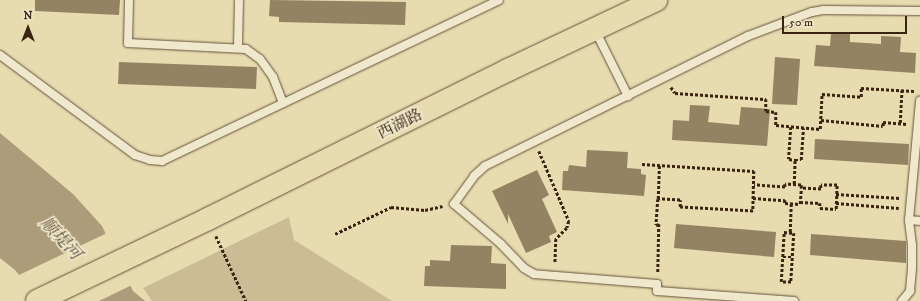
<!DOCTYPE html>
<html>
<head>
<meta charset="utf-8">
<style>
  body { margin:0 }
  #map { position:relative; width:920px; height:301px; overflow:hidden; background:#e7dbb0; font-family:"IM FELL DW Pica","Noto Serif SC",serif }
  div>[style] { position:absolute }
  .green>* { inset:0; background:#cabc95 }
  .water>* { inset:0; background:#ac9c7a }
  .pier>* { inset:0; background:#e7dbb0 }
  .building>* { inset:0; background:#948363 }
  .path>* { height:2.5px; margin-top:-1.25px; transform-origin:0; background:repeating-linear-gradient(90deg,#3a2310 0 3px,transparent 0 5px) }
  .roads { filter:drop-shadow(0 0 1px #655138) drop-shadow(0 0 1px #655138) }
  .service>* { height:8px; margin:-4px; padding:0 4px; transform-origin:4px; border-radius:4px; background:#efe8cc }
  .primary>* { height:22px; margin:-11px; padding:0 11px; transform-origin:11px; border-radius:11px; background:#e7dbb0 }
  span { translate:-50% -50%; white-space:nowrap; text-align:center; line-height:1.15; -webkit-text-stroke:3.5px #efe8cc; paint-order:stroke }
  .street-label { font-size:16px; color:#3a2310 }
  .water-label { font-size:17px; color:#5c4730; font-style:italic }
  .north { position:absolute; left:8px; top:8px; width:40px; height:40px; -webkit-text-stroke:3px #efe8cc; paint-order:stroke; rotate:0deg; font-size:11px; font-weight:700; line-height:16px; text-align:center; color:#3a2310 }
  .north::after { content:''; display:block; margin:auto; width:14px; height:18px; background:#3a2310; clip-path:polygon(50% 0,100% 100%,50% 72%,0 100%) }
  .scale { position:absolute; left:782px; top:16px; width:125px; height:18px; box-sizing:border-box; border:2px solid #3a2310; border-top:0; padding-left:5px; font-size:12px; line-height:14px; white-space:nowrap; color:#3a2310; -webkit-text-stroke:3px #efe8cc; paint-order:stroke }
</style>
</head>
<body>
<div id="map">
  <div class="green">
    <div style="clip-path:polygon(289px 217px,294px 240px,392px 301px,152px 301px,143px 288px)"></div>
  </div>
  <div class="water">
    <div style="clip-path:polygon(0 133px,73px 194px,102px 226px,133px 291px,145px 301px,40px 301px,15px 270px,0 258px)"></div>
  </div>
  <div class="pier">
    <div style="clip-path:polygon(107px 233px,132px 285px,99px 301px,37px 301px,23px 284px,19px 275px)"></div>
  </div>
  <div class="building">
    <div style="clip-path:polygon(35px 0,120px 0,119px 15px,35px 11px)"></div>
    <div style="clip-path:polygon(270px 0,406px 2px,405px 25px,279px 22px,279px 17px,269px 16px)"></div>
    <div style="clip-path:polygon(831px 33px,850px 34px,850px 42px,881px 44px,881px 36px,901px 37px,900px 52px,916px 53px,915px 73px,814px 66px,816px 45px,830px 46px)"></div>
    <div style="clip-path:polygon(775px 57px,800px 59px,797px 105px,772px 104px)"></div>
    <div style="clip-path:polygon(119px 62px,257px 67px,256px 89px,118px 84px)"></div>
    <div style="clip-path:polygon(690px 105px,710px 106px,708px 122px,739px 125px,741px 107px,770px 109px,767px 146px,672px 140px,673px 120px,689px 121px)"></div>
    <div style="clip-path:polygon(815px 139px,909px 144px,908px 165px,814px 159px)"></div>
    <div style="clip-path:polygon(587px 150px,628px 152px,627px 168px,641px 169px,641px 174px,646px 175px,644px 196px,562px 190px,563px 171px,568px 171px,569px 165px,586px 167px)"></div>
    <div style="clip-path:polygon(537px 170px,549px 195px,542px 199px,557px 232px,549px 236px,551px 242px,526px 253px,508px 214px,508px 224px,492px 191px)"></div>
    <div style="clip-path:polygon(676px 224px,776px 232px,774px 257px,674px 248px)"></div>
    <div style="clip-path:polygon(811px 234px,906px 241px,906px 263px,810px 255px)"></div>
    <div style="clip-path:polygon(451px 245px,492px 246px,491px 263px,506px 264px,506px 289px,424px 286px,425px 266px,430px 266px,430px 260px,450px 261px)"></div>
  </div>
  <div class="path">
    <div style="left:671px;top:87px;width:7px;rotate:56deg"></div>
    <div style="left:675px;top:93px;width:91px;rotate:3.8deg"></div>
    <div style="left:766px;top:99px;width:12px;rotate:90deg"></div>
    <div style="left:766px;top:111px;width:10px;rotate:6deg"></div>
    <div style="left:776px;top:112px;width:13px;rotate:90deg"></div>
    <div style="left:776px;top:125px;width:44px;rotate:5.2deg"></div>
    <div style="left:820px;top:129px;width:35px;rotate:-87deg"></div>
    <div style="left:822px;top:94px;width:39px;rotate:4deg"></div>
    <div style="left:861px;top:97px;width:9px;rotate:-90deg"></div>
    <div style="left:861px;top:88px;width:53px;rotate:3.2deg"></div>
    <div style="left:821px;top:120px;width:62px;rotate:5.5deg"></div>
    <div style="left:883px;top:126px;width:4px;rotate:-90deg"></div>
    <div style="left:883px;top:122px;width:24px;rotate:5deg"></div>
    <div style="left:900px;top:123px;width:33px;rotate:-87deg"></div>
    <div style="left:791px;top:127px;width:32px;rotate:94deg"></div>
    <div style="left:789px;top:159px;width:6px;rotate:9deg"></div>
    <div style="left:795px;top:160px;width:6px"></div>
    <div style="left:801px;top:160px;width:32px;rotate:-86deg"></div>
    <div style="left:539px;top:151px;width:76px;rotate:66.8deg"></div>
    <div style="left:569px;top:221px;width:7px;rotate:106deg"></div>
    <div style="left:567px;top:228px;width:16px;rotate:135deg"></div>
    <div style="left:556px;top:239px;width:24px;rotate:92deg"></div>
    <div style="left:642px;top:164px;width:112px;rotate:3.6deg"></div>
    <div style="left:754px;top:171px;width:40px;rotate:91.4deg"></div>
    <div style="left:753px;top:211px;width:73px;rotate:-176.9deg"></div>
    <div style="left:680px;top:207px;width:7px;rotate:-90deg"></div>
    <div style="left:680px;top:200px;width:22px;rotate:-177deg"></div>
    <div style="left:658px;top:199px;width:26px;rotate:94deg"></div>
    <div style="left:656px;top:225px;width:3px;rotate:-18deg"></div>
    <div style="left:659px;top:224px;width:49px;rotate:91.2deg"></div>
    <div style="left:794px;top:184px;width:24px;rotate:-88deg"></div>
    <div style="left:836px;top:194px;width:64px;rotate:3.6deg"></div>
    <div style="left:753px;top:198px;width:32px;rotate:4deg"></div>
    <div style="left:785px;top:200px;width:3px;rotate:90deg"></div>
    <div style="left:785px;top:203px;width:15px;rotate:4deg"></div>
    <div style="left:800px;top:204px;width:16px;rotate:-86deg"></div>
    <div style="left:801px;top:188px;width:3px;rotate:-90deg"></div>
    <div style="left:801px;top:185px;width:16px;rotate:-176deg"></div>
    <div style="left:785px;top:184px;width:3px;rotate:90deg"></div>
    <div style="left:785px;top:187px;width:31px;rotate:-176deg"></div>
    <div style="left:658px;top:199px;width:34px;rotate:-88deg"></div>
    <div style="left:800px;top:202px;width:20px;rotate:3deg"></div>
    <div style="left:820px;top:203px;width:5px;rotate:90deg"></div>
    <div style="left:820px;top:208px;width:16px;rotate:4deg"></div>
    <div style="left:836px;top:209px;width:24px;rotate:-88deg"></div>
    <div style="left:837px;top:185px;width:16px;rotate:180deg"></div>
    <div style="left:821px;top:185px;width:4px;rotate:90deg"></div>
    <div style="left:821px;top:189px;width:20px;rotate:-177deg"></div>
    <div style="left:836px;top:203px;width:63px;rotate:4.5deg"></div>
    <div style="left:784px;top:232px;width:10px;rotate:6deg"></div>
    <div style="left:794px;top:233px;width:49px;rotate:93.5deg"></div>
    <div style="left:791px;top:282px;width:10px;rotate:180deg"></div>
    <div style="left:781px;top:282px;width:50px;rotate:-86.6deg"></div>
    <div style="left:790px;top:232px;width:29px;rotate:-88deg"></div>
    <div style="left:335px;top:234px;width:62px;rotate:-25.7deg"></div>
    <div style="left:391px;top:207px;width:34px;rotate:5deg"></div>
    <div style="left:425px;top:210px;width:18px;rotate:-13deg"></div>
    <div style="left:216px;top:236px;width:72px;rotate:65.2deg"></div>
    <div style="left:783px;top:257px;width:10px"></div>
  </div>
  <div class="roads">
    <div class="service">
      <div style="left:129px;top:0;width:43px;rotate:91.3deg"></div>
      <div style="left:128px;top:43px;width:118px;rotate:2.9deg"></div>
      <div style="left:246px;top:49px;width:17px;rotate:36deg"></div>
      <div style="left:260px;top:59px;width:22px;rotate:54deg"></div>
      <div style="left:273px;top:77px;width:28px;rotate:69deg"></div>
      <div style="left:595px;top:30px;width:74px;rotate:63.4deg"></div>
      <div style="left:238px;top:47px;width:47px;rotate:-88.8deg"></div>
      <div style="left:0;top:55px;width:168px;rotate:36.5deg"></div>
      <div style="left:135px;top:155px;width:16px;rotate:18deg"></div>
      <div style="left:150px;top:160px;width:12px;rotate:5deg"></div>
      <div style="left:162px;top:161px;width:373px;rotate:-25.5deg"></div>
      <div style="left:909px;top:220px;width:11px;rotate:5deg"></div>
      <div style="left:794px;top:301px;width:137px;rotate:-175.8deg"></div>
      <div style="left:657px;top:291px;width:7px;rotate:-90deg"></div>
      <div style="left:657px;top:284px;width:123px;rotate:-175.4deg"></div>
      <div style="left:534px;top:274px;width:12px;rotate:-149deg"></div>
      <div style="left:524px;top:268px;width:33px;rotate:-134deg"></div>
      <div style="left:501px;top:244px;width:62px;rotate:-139.6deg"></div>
      <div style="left:454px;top:204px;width:34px;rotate:-54deg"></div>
      <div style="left:474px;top:176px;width:15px;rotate:-42deg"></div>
      <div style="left:485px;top:166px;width:293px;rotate:-26.3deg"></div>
      <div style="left:748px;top:36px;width:68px;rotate:-20.6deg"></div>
      <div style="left:812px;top:12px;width:11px;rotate:-10deg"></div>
      <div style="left:823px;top:10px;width:97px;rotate:0.6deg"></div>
      <div style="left:902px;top:301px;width:13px;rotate:-51deg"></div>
      <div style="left:910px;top:291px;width:23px;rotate:-85deg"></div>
      <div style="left:912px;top:268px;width:23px;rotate:-90deg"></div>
      <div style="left:912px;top:245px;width:25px;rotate:-97deg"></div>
      <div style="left:909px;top:220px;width:120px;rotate:-84.7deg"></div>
    </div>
    <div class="primary">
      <div style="left:37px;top:301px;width:190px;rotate:-25.6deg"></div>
      <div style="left:208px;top:219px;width:335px;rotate:-26.4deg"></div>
      <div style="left:508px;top:70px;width:164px;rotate:-25.3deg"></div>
    </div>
  </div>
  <div class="street-label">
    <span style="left:400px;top:124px;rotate:-26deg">西湖路</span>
  </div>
  <div class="water-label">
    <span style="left:60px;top:239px;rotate:47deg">顺堤河</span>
  </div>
  <div class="north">N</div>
  <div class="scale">50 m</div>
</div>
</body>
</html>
